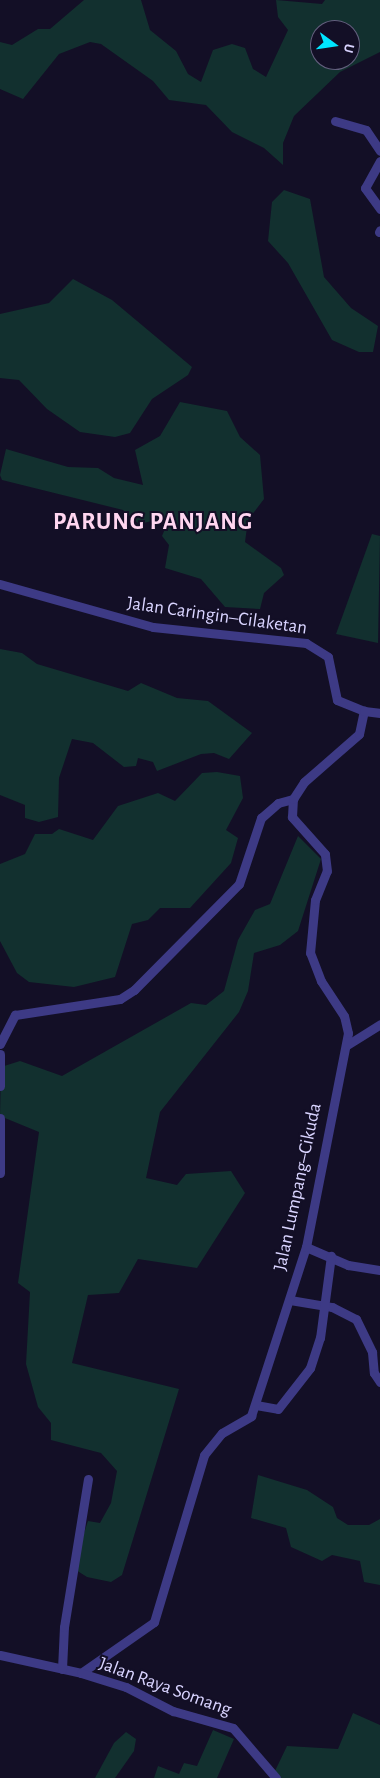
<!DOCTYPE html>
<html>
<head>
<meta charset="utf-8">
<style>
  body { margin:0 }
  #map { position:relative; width:380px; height:1778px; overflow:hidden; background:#130f26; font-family:"Alegreya Sans",sans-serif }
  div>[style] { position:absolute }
  .green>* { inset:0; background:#12302f }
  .minor>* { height:9px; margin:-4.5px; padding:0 4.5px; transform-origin:4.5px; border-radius:4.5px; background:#3d3a85 }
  span { translate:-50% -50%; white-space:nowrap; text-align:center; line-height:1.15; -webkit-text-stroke:4px #130f26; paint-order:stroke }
  .street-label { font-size:19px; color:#d9d4ff }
  .district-label { font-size:24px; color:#ffd6f0; font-weight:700; letter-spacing:1px }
  .north { position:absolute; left:310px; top:20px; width:50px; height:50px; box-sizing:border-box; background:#130f26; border:1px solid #625e7d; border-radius:50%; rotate:104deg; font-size:14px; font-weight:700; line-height:20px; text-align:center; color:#d9d4ff }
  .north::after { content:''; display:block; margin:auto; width:18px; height:22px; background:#00e5ff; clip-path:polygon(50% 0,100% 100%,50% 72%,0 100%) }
</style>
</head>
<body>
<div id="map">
  <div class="green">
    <div style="clip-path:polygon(evenodd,84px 0,141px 0,150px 30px,176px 51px,188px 74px,201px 82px,213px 50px,232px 44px,245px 48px,253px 69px,266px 77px,288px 30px,278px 17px,276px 0,322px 4px,325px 0,380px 0,380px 52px,340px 72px,294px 116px,283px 143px,283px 165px,264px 148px,232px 132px,206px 105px,169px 100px,153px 81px,101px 44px,90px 42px,59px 54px,23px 99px,0 89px,0 42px,12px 45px,38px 29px,50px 29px,84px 0,320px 30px,350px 30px,350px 60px,320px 60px,320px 30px)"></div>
    <div style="clip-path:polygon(284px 190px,310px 199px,324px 277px,351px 308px,378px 326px,373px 352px,359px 352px,332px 340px,288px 263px,268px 241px,272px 202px)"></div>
    <div style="clip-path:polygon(73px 279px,112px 300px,192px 367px,188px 375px,152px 399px,130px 433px,115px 437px,80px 432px,47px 409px,19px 380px,0 378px,0 314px,49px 303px)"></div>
    <div style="clip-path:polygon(180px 402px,227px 411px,240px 437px,260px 455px,264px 499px,248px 520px,245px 542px,281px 568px,284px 575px,264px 593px,260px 609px,225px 607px,201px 579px,165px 568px,169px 545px,162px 536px,170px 517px,139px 524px,123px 510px,2px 480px,0 475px,6px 449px,68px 467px,98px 468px,114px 478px,143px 485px,135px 450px,160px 436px)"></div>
    <div style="clip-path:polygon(372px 534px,380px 536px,378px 643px,336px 634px)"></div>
    <div style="clip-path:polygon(0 649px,22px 653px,37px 664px,128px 691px,141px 683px,177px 698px,208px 701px,252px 733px,229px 759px,214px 753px,201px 754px,157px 771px,153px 762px,138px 758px,136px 766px,124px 767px,93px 743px,72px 739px,59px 778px,58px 817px,39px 822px,25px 818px,25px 805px,0 795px)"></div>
    <div style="clip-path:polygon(217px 772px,240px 776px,243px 798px,226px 830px,238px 838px,231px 863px,190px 908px,160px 908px,148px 920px,132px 924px,115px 977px,74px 987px,29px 982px,17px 973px,0 941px,0 864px,25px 854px,35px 834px,52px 834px,59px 829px,93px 840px,118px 806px,158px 793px,175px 801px,202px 773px)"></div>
    <div style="clip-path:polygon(298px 836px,321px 859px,298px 931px,280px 945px,254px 953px,248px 991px,239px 1012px,160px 1112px,146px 1178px,177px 1185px,186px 1174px,231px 1171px,245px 1193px,197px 1268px,138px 1259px,119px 1293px,88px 1295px,72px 1363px,179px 1389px,122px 1575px,111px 1582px,87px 1577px,76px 1570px,81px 1542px,88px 1521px,100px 1523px,111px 1503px,117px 1471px,101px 1453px,51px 1440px,51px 1423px,38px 1407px,26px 1364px,30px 1292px,18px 1283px,39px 1132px,0 1116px,1px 1067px,20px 1061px,62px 1076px,191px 1003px,206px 1005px,224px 991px,238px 940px,255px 910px,270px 904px)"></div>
    <div style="clip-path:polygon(258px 1475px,307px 1490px,333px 1507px,337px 1518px,348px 1525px,369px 1525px,380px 1519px,380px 1585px,364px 1582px,360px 1561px,332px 1555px,322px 1561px,291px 1547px,286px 1528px,251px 1518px)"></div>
    <div style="clip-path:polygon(353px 1713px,380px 1725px,380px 1778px,279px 1778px,274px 1773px,287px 1746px,338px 1749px)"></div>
    <div style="clip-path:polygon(213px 1730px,234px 1739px,217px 1778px,154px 1778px,158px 1766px,179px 1774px,184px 1763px,197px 1766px)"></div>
    <div style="clip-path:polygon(126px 1732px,136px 1739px,134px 1751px,115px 1778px,95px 1778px,114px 1743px)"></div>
  </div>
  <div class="minor">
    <div style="left:335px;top:121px;width:32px;rotate:16deg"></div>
    <div style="left:366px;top:130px;width:25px;rotate:56deg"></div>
    <div style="left:380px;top:161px;width:31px;rotate:119deg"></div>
    <div style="left:365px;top:188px;width:26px;rotate:54deg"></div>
    <div style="left:379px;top:232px;width:2px;rotate:-63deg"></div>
    <div style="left:0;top:584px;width:159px;rotate:15.7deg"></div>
    <div style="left:153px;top:627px;width:154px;rotate:6deg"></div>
    <div style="left:306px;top:643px;width:26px;rotate:32deg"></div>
    <div style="left:328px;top:657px;width:44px;rotate:78.2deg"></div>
    <div style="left:337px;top:700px;width:29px;rotate:22deg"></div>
    <div style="left:0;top:1044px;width:33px;rotate:-63deg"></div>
    <div style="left:15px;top:1015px;width:106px;rotate:-8.7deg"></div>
    <div style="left:120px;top:999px;width:17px;rotate:-33deg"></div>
    <div style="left:134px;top:990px;width:149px;rotate:-45.3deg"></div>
    <div style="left:239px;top:884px;width:70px;rotate:-71.6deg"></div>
    <div style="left:261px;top:818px;width:23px;rotate:-41deg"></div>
    <div style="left:278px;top:803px;width:16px;rotate:-15deg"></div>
    <div style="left:347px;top:1045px;width:39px;rotate:-32deg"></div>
    <div style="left:0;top:1054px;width:32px;rotate:90deg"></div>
    <div style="left:0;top:1118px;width:55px;rotate:90deg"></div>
    <div style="left:306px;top:1247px;width:46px;rotate:23.2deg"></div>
    <div style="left:348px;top:1265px;width:32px;rotate:9deg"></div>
    <div style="left:290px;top:1300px;width:43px;rotate:9.5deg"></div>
    <div style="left:332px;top:1307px;width:27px;rotate:27deg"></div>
    <div style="left:356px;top:1319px;width:37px;rotate:64deg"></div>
    <div style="left:372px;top:1352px;width:21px;rotate:85deg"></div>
    <div style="left:374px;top:1373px;width:11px;rotate:56deg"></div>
    <div style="left:256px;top:1405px;width:22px;rotate:10deg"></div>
    <div style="left:278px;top:1409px;width:52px;rotate:-52deg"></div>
    <div style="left:310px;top:1368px;width:32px;rotate:-72deg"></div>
    <div style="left:320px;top:1338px;width:83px;rotate:-82.4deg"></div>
    <div style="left:0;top:1655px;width:83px;rotate:12.5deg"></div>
    <div style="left:81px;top:1673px;width:89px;rotate:-34.9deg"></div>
    <div style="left:154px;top:1622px;width:174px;rotate:-73.3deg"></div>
    <div style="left:204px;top:1455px;width:28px;rotate:-51deg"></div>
    <div style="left:222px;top:1433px;width:34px;rotate:-30deg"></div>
    <div style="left:251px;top:1416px;width:178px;rotate:-72deg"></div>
    <div style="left:306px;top:1247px;width:218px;rotate:-78.9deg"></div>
    <div style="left:348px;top:1033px;width:17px;rotate:-103deg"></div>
    <div style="left:344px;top:1016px;width:42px;rotate:-123.3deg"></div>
    <div style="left:321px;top:981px;width:30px;rotate:-111deg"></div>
    <div style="left:310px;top:953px;width:53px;rotate:-84.6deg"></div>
    <div style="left:315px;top:900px;width:31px;rotate:-68deg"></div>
    <div style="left:327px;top:871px;width:17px;rotate:-97deg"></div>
    <div style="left:325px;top:854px;width:50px;rotate:-131.7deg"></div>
    <div style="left:292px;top:817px;width:18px;rotate:-87deg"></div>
    <div style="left:293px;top:799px;width:20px;rotate:-57deg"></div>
    <div style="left:304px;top:782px;width:73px;rotate:-41.1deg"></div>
    <div style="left:359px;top:734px;width:24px;rotate:-78deg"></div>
    <div style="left:364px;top:711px;width:16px;rotate:7deg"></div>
    <div style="left:62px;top:1669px;width:42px;rotate:-87.3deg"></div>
    <div style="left:64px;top:1627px;width:150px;rotate:-80.8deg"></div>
    <div style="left:81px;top:1673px;width:47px;rotate:17.3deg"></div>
    <div style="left:126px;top:1687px;width:53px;rotate:27.1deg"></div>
    <div style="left:173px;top:1711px;width:62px;rotate:15.8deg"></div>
    <div style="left:233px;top:1728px;width:66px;rotate:49.3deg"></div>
  </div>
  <div class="street-label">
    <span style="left:217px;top:616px;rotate:8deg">Jalan Caringin–Cilaketan</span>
    <span style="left:298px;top:1187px;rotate:-78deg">Jalan Lumpang–Cikuda</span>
    <span style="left:165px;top:1687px;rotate:20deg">Jalan Raya Somang</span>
  </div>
  <div class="district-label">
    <span style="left:153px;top:523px">PARUNG PANJANG</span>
  </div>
  <div class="north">U</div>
</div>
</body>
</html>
